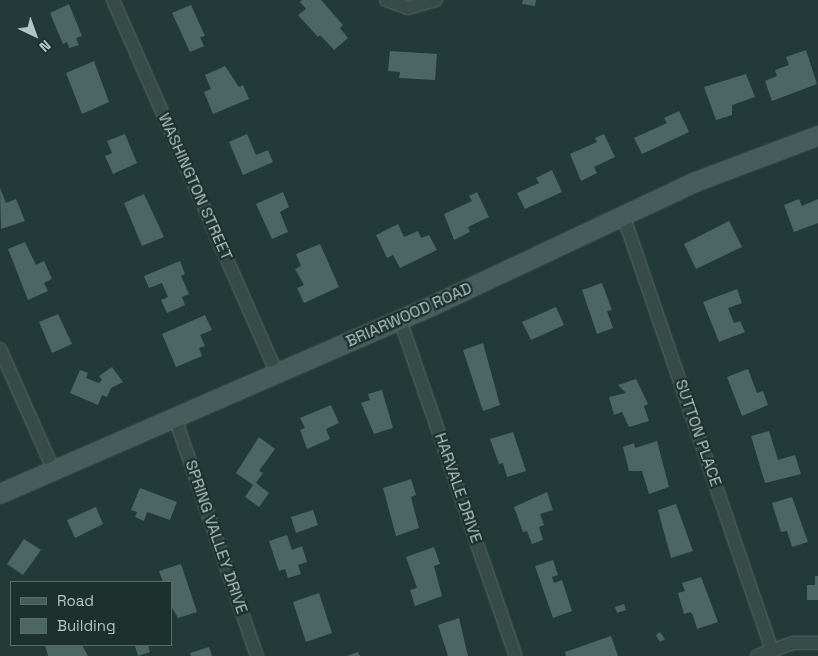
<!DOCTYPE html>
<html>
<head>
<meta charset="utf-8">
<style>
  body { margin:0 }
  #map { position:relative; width:818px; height:656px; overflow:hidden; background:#233b38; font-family:"Space Grotesk",sans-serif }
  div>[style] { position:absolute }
  .building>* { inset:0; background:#4c6664 }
  .roads { filter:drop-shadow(0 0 1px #556967) drop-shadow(0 0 1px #556967) }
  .street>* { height:12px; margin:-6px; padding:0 6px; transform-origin:6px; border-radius:6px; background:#374b49 }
  .secondary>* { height:18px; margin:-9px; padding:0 9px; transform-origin:9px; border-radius:9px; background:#455e5c }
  span { translate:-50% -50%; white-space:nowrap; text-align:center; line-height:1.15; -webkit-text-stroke:4.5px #1c302e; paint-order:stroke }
  .street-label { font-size:16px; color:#b2c7c5 }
  .legend { position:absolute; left:10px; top:581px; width:162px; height:65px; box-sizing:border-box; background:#1c302e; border:1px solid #586c6a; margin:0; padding:6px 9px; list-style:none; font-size:15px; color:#b2c7c5 }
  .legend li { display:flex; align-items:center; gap:10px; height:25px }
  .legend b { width:25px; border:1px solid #586c6a }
  .north { position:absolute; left:10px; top:10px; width:50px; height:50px; -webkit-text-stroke:4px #1c302e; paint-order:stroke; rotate:138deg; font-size:14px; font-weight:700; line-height:20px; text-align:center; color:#b2c7c5 }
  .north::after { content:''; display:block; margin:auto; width:18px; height:22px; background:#b2c7c5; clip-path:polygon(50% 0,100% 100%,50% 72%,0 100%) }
</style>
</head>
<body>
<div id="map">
  <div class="building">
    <div style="clip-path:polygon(302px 0,321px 0,343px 25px,340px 28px,348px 38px,334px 50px,320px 35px,318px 37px,298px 15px,306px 9px,300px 2px)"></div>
    <div style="clip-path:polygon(523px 0,536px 0,535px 6px,522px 4px)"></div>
    <div style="clip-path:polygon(69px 4px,82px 36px,76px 38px,79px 45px,69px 48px,67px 42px,63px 44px,50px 13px)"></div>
    <div style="clip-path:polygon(191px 5px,205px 36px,200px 37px,204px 46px,190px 52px,172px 13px)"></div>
    <div style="clip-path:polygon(806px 50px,817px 84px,772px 101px,765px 81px,777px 76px,775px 70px,789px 65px,786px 57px)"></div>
    <div style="clip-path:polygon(390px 51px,437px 54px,435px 80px,399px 78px,400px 72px,388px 71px)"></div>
    <div style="clip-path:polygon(94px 61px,109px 102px,82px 114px,66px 73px)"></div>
    <div style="clip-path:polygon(225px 66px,239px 87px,243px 85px,249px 99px,213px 114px,204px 92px,211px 89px,205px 75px)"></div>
    <div style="clip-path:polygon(746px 74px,755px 97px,732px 105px,732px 115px,716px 120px,704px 87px)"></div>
    <div style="clip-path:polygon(679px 111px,689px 132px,642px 154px,634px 138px,667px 123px,664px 118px)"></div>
    <div style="clip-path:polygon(125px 134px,137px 163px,113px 174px,105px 156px,112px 153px,107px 141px)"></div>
    <div style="clip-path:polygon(247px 134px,256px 155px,268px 150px,273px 162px,243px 175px,229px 142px)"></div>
    <div style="clip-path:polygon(604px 134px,615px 157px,594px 167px,597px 173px,581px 181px,570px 154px,597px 142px,595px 138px)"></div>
    <div style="clip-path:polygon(552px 170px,562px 192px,525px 209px,517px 193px,539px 183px,536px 178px)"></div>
    <div style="clip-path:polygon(0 188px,6px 203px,16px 199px,25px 221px,1px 229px)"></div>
    <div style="clip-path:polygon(283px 192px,289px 207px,280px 212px,288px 232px,272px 239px,256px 204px)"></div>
    <div style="clip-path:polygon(477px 192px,489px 217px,468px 227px,470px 232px,454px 240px,444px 214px,472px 201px,469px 196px)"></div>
    <div style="clip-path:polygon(144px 194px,164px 237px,142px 246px,124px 203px)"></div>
    <div style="clip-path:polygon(799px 199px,802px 206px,818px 199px,818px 223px,794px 232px,784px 205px)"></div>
    <div style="clip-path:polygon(729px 221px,742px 247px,696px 269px,684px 244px)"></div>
    <div style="clip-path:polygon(398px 224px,404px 237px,418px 231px,421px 238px,429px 235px,437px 250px,400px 268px,393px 255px,387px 258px,376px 235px)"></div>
    <div style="clip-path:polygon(25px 242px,36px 265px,44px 261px,52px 279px,44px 283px,48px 291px,28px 300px,8px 249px)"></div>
    <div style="clip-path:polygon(320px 244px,339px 287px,304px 303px,297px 288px,304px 285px,295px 269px,301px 266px,296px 254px)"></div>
    <div style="clip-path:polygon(180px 261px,185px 274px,181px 276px,189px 294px,182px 297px,185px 305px,167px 313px,161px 300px,168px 297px,162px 283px,149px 288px,144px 276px)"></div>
    <div style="clip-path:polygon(602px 283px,612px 310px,607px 311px,613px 328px,597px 334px,582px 290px)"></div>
    <div style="clip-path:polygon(737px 289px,742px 303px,728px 308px,734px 323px,740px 321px,745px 332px,719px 342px,703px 302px)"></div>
    <div style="clip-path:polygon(556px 307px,564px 325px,531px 340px,522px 322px)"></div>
    <div style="clip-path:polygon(58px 314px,72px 344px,52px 353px,39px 322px)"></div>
    <div style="clip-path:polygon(205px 315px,212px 330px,200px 335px,205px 346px,199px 348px,202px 356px,176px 367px,162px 334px)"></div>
    <div style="clip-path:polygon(483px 343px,500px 405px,483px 411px,463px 350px)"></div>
    <div style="clip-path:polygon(112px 367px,123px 382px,111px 388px,107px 397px,102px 395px,98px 405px,70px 393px,80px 370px,88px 373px,86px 378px,99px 383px,102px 380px,99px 376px)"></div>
    <div style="clip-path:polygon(748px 369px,757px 393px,763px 391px,768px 405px,742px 416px,727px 377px)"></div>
    <div style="clip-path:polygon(636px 379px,648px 404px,644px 406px,649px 421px,629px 427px,622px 412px,614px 415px,609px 397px,626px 393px,618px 385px)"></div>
    <div style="clip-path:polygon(382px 390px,393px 428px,374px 434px,361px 403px,370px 400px,368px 394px)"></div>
    <div style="clip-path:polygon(331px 405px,339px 423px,326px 429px,330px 439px,307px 449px,300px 430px,305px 428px,300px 418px)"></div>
    <div style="clip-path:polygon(769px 431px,778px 460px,795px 455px,801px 474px,765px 483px,751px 436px)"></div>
    <div style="clip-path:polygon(513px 432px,526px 471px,507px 477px,503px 463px,499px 464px,490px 439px)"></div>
    <div style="clip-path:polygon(259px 437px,275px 449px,259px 471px,263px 473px,256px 483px,269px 493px,259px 507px,245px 497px,253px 485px,236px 473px)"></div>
    <div style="clip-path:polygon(657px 441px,669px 487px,649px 494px,642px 471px,629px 471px,623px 447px,634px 443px,635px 448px)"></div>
    <div style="clip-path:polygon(411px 479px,416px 495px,411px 497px,419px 528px,396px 536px,383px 488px)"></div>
    <div style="clip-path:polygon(140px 488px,177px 502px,170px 520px,147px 512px,144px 521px,135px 517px,137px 512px,131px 510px)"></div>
    <div style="clip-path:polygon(547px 492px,553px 510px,540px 514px,544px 525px,539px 527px,543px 540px,532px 544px,527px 531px,523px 532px,514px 507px)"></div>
    <div style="clip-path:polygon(792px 497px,808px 542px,792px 547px,787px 531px,781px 532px,772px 503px)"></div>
    <div style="clip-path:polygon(676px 504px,693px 551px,671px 558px,658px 510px)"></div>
    <div style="clip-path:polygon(96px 507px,103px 524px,75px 538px,67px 520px)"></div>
    <div style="clip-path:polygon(313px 510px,318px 525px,296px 533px,291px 517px)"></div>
    <div style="clip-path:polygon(287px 535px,292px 550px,302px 546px,307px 562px,298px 565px,301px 574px,288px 578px,285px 569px,279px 571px,269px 541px)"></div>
    <div style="clip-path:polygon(24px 539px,41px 550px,23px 575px,7px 564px)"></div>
    <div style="clip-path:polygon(434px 547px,440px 564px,434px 566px,442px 596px,415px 606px,410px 590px,417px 588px,406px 557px)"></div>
    <div style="clip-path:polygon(553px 560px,558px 575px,552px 577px,554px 583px,562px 580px,572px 611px,553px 618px,535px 566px)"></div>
    <div style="clip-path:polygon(181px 564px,197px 612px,178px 618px,171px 606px,171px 582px,163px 582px,159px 571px)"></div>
    <div style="clip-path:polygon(815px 576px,818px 576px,818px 600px,807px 600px,807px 585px,815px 585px)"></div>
    <div style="clip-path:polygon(701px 577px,718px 622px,697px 629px,693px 615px,690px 612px,684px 614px,678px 593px,685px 591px,682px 583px)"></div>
    <div style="clip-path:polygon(319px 593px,332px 633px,306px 642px,293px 602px)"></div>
    <div style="clip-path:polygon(624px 604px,626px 610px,617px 613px,615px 607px)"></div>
    <div style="clip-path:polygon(459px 618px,468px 656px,448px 656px,438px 625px)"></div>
    <div style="clip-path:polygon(660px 632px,665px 639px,660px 642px,656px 635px)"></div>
    <div style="clip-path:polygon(611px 636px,618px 656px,566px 656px,565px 652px)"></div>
    <div style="clip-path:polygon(45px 645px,82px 645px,88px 656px,48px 656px)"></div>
    <div style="clip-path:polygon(148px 645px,150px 652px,138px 656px,135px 646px)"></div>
    <div style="clip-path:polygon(209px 647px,212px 656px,191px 656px,190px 653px)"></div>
    <div style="clip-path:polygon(358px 652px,360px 656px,347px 656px)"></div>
  </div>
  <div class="roads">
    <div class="street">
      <div style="left:113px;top:0;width:408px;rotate:66.3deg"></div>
      <div style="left:386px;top:0;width:23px;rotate:20deg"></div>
      <div style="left:408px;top:8px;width:29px;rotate:-16deg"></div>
      <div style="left:623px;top:215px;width:461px;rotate:71.1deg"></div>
      <div style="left:400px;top:320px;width:355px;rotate:71deg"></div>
      <div style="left:0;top:349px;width:133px;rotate:66.1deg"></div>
      <div style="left:175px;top:418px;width:252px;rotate:71deg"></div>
      <div style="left:757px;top:656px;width:38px;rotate:-20deg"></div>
      <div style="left:793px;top:643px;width:25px"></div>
    </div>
    <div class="secondary">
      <div style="left:0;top:494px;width:471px;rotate:-23.5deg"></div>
      <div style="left:432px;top:306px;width:289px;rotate:-25.2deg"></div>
      <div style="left:693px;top:183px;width:134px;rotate:-20.6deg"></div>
    </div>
  </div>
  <div class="street-label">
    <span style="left:195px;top:187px;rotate:66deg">WASHINGTON STREET</span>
    <span style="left:409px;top:315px;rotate:-24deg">BRIARWOOD ROAD</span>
    <span style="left:698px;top:433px;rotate:71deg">SUTTON PLACE</span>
    <span style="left:458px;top:488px;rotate:71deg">HARVALE DRIVE</span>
    <span style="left:216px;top:537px;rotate:71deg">SPRING VALLEY DRIVE</span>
  </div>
  <ul class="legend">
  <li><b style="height:6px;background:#455e5c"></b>Road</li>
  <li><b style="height:14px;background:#4c6664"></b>Building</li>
  </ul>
  <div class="north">N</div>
</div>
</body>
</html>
